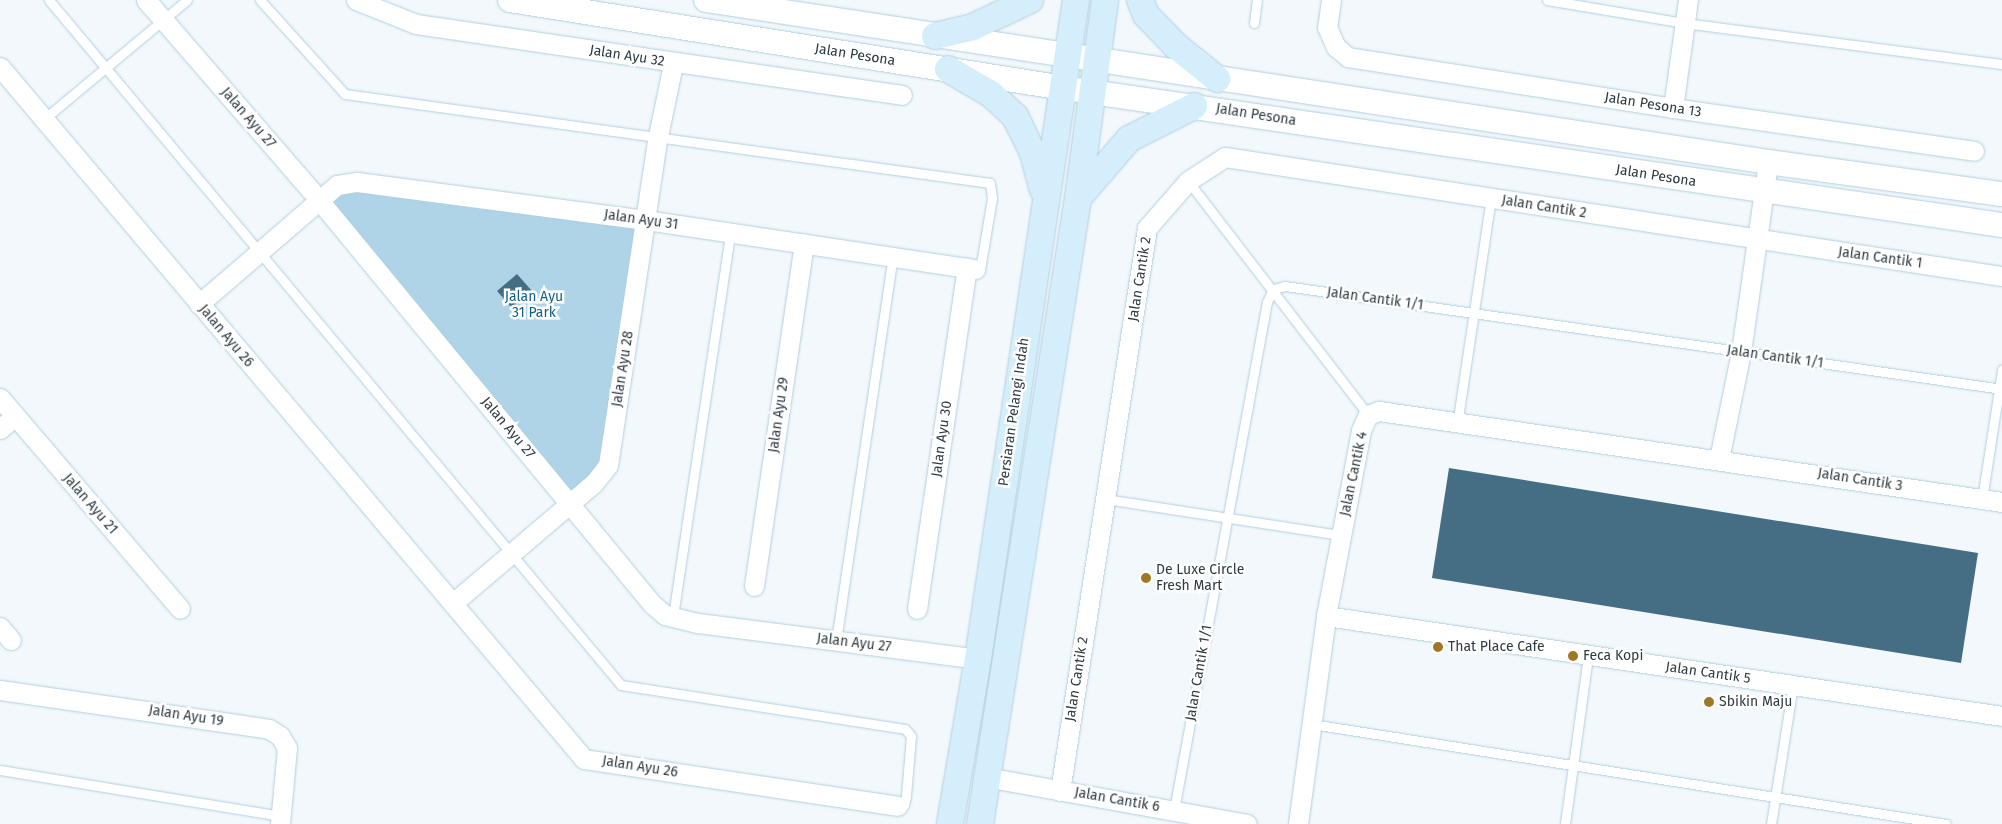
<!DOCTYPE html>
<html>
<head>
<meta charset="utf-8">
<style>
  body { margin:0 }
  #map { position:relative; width:2002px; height:824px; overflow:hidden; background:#f2f8fb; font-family:"Fira Sans",sans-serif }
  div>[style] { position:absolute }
  .green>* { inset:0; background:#afd4e8 }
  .building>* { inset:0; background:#456e84 }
  .roads { filter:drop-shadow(0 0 1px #b1cedf) drop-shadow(0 0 1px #b1cedf) }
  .service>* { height:9px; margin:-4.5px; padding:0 4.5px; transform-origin:4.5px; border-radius:4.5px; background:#fff }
  .minor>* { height:19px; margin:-9.5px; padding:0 9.5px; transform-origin:9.5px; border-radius:9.5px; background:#fff }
  .tertiary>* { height:24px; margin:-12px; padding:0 12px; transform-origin:12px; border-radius:12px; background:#fff }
  .secondary>* { height:26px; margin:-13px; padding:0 13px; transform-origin:13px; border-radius:13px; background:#d5eefb }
  .dots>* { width:14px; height:14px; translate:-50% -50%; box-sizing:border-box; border:2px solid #fff; border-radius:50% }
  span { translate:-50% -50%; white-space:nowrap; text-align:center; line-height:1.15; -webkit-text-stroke:5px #fff; paint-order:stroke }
  .street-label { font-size:14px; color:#2e3a41 }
  .park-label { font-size:14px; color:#115f80 }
  .poi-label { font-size:14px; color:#2e3a41 }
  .left { translate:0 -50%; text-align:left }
</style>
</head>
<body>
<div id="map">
  <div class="green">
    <div style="clip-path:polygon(357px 189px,639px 226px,603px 459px,590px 477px,570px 493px,328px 200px,338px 191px)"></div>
  </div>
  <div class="building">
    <div style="clip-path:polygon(517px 274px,532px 291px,512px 308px,497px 291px)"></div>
    <div style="clip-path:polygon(1449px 468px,1978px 553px,1961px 663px,1432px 578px)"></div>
  </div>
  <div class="roads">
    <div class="service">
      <div style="left:49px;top:0;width:892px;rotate:50.14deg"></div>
      <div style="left:621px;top:685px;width:287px;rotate:8.8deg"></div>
      <div style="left:905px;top:729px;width:9px;rotate:49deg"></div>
      <div style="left:911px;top:736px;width:60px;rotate:94.8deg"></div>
      <div style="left:906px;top:796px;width:9px;rotate:103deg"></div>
      <div style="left:904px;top:805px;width:7px;rotate:172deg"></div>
      <div style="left:260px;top:0;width:127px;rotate:47.9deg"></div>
      <div style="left:345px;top:94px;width:651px;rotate:7.86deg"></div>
      <div style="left:990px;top:183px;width:15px;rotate:82deg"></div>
      <div style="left:992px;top:198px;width:67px;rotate:99.5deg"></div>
      <div style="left:981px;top:264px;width:8px;rotate:140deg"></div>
      <div style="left:1547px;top:0;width:140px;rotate:9.5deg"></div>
      <div style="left:1685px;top:23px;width:320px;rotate:7.4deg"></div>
      <div style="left:1254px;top:23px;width:23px;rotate:-83deg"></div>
      <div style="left:44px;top:119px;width:186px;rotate:-39.8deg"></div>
      <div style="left:1188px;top:181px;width:295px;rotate:52.4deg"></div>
      <div style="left:1457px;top:425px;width:230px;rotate:-81.5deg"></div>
      <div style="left:1105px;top:499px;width:239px;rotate:8.7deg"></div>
      <div style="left:1982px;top:499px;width:131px;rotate:-81.2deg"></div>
      <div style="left:673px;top:616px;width:387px;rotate:-81.5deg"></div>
      <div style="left:836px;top:641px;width:388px;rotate:-81.6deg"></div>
      <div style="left:1312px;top:724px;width:642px;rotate:8.96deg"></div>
      <div style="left:0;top:770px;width:285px;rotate:9.3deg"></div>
      <div style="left:1174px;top:810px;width:516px;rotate:-79.63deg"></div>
      <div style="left:1267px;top:302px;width:14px;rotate:-65deg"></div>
      <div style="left:1273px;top:289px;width:12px;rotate:-14deg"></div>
      <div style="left:1285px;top:286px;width:724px;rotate:8.17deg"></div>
      <div style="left:1565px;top:824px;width:171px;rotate:-82.2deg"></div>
      <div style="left:1771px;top:824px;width:141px;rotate:-81deg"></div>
    </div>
    <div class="minor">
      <div style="left:146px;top:0;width:264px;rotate:49.1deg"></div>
      <div style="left:319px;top:200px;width:524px;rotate:50.5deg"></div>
      <div style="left:652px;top:604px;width:17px;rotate:40deg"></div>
      <div style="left:665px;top:615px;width:34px;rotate:14deg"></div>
      <div style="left:698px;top:623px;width:282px;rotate:7.3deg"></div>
      <div style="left:356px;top:0;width:65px;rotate:21.8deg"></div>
      <div style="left:416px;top:24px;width:491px;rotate:8.3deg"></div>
      <div style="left:1331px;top:0;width:27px;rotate:98deg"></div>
      <div style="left:1327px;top:27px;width:22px;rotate:66deg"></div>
      <div style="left:1336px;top:47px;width:16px;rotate:40deg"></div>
      <div style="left:1348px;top:57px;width:329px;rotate:8.9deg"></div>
      <div style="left:1673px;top:108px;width:304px;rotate:8.1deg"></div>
      <div style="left:0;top:67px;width:905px;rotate:49.84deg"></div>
      <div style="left:584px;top:759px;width:317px;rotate:8.5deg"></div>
      <div style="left:1673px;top:108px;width:109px;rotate:-82.1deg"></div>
      <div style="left:199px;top:304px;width:182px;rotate:-40.8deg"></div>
      <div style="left:337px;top:185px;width:20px;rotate:-9deg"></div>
      <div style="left:357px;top:182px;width:291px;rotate:7.5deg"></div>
      <div style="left:646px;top:220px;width:333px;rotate:8.5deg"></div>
      <div style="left:0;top:398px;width:277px;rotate:49.5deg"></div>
      <div style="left:0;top:429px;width:20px;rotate:-41deg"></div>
      <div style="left:1719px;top:459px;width:109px;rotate:-78.4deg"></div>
      <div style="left:1741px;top:352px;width:192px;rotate:-81.9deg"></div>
      <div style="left:754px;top:586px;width:346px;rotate:-81.7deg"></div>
      <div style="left:453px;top:603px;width:185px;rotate:-40.4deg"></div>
      <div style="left:594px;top:483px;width:23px;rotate:-52deg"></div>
      <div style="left:608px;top:465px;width:333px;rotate:-81.4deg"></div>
      <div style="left:658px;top:136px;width:74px;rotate:-78.2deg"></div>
      <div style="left:917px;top:609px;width:345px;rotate:-81.7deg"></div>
      <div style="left:1326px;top:616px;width:683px;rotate:8.41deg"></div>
      <div style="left:0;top:627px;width:17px;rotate:50deg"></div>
      <div style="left:0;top:690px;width:272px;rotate:8.2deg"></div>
      <div style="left:269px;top:729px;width:13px;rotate:32deg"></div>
      <div style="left:280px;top:736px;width:14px;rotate:60deg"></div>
      <div style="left:287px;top:748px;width:76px;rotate:95.3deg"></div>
      <div style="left:986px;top:777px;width:265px;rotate:10.2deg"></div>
      <div style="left:1060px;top:791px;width:570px;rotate:-81.22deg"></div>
      <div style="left:1147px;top:228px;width:62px;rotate:-48.9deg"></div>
      <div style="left:1188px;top:181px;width:44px;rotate:-33deg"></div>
      <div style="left:1225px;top:157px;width:786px;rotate:8.71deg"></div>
      <div style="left:1298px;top:824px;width:210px;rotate:-82.3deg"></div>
      <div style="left:1326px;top:616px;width:189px;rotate:-79.3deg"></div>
      <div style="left:1361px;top:430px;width:17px;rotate:-65deg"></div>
      <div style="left:1368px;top:415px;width:12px;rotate:-20deg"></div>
      <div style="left:1379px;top:411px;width:630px;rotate:8.31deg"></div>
    </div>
    <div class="tertiary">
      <div style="left:510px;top:0;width:561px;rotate:9.03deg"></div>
      <div style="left:1064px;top:88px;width:948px;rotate:8.31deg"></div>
      <div style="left:706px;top:0;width:1074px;rotate:8.67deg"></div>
      <div style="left:1768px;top:162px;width:236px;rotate:7.8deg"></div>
    </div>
    <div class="secondary">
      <div style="left:1140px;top:0;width:16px;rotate:68deg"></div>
      <div style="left:1146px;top:15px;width:43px;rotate:45.9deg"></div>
      <div style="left:1176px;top:46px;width:53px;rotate:38.8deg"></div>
      <div style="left:935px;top:36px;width:39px;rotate:-13deg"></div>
      <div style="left:973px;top:27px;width:63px;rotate:-25.3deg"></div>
      <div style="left:948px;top:69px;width:50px;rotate:30.2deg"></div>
      <div style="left:991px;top:94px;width:33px;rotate:43deg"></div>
      <div style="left:1015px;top:116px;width:41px;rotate:64.1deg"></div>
      <div style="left:1033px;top:153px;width:38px;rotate:75deg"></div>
      <div style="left:1078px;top:198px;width:78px;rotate:-49.2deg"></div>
      <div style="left:1129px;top:139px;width:73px;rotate:-26.9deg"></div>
      <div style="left:950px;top:824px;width:167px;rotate:-80.4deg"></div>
      <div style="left:978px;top:659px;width:666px;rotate:-81.54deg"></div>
      <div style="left:980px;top:824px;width:634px;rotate:-81.1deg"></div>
      <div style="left:1078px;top:198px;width:200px;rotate:-82.2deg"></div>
    </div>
  </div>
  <div class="dots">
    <div style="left:1146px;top:578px;background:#9e7825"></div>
    <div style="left:1438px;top:647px;background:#9e7825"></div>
    <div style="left:1573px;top:656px;background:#9e7825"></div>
    <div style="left:1709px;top:702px;background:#9e7825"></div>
  </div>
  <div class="street-label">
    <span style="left:855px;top:55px;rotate:9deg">Jalan Pesona</span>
    <span style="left:627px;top:56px;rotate:9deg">Jalan Ayu 32</span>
    <span style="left:1653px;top:105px;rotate:9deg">Jalan Pesona 13</span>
    <span style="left:1256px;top:115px;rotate:9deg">Jalan Pesona</span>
    <span style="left:248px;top:118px;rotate:49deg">Jalan Ayu 27</span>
    <span style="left:1656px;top:176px;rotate:9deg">Jalan Pesona</span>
    <span style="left:1544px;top:207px;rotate:9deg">Jalan Cantik 2</span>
    <span style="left:641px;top:220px;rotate:8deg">Jalan Ayu 31</span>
    <span style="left:1880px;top:258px;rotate:8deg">Jalan Cantik 1</span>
    <span style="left:1140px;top:279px;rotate:-81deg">Jalan Cantik 2</span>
    <span style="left:1375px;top:299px;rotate:8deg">Jalan Cantik 1/1</span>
    <span style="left:226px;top:336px;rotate:50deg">Jalan Ayu 26</span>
    <span style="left:1775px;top:357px;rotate:8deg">Jalan Cantik 1/1</span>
    <span style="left:623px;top:369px;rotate:-81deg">Jalan Ayu 28</span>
    <span style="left:1014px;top:412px;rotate:-82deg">Persiaran Pelangi Indah</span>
    <span style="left:779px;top:415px;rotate:-82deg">Jalan Ayu 29</span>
    <span style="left:508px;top:428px;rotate:50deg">Jalan Ayu 27</span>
    <span style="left:942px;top:439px;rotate:-82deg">Jalan Ayu 30</span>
    <span style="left:1354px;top:474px;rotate:-78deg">Jalan Cantik 4</span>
    <span style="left:1860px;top:480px;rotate:9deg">Jalan Cantik 3</span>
    <span style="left:90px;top:504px;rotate:49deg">Jalan Ayu 21</span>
    <span style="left:854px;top:643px;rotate:7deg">Jalan Ayu 27</span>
    <span style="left:1199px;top:673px;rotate:-80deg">Jalan Cantik 1/1</span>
    <span style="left:1708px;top:673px;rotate:8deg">Jalan Cantik 5</span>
    <span style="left:1077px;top:679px;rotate:-81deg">Jalan Cantik 2</span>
    <span style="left:186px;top:716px;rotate:9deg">Jalan Ayu 19</span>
    <span style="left:640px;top:767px;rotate:9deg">Jalan Ayu 26</span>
    <span style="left:1117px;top:800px;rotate:10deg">Jalan Cantik 6</span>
  </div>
  <div class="park-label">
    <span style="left:534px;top:305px">Jalan Ayu<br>31 Park</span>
  </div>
  <div class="poi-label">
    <span class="left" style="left:1156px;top:578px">De Luxe Circle<br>Fresh Mart</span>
    <span class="left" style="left:1448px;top:647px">That Place Cafe</span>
    <span class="left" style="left:1583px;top:656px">Feca Kopi</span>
    <span class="left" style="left:1719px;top:702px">Sbikin Maju</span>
  </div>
</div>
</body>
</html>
